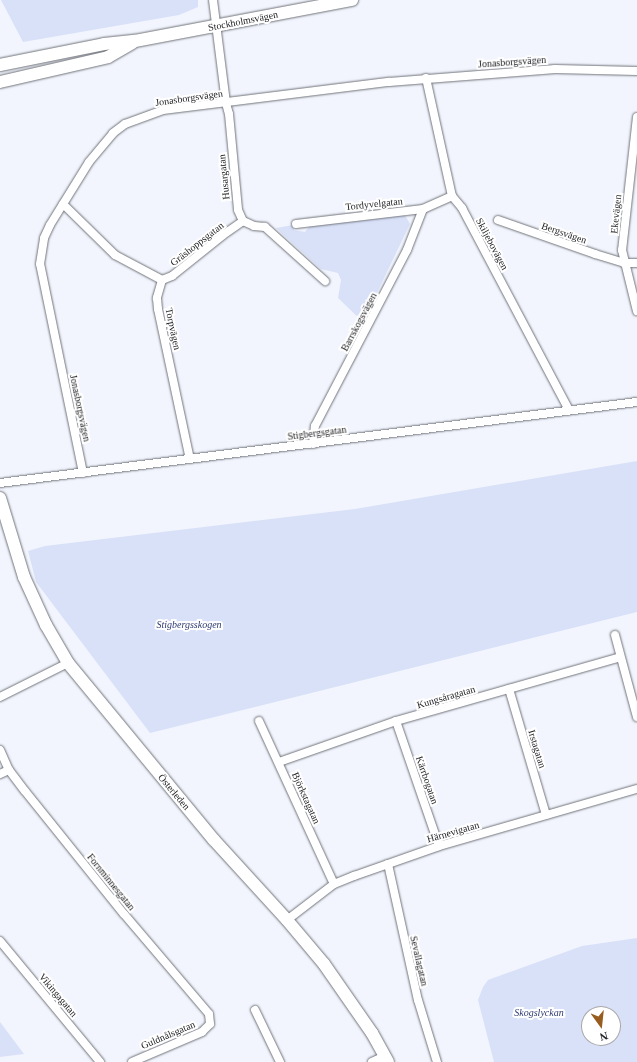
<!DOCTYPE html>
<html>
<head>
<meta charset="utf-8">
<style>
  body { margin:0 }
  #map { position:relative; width:637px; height:1062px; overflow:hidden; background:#f2f5fd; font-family:"Times New Roman",serif }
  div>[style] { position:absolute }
  .green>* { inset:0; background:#d9e1f9 }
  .roads { filter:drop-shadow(0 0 1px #70737a) drop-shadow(0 0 1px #70737a) }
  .street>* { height:8px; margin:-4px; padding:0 4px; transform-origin:4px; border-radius:4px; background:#fff }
  .secondary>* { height:12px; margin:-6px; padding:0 6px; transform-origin:6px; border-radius:6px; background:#fff }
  span { translate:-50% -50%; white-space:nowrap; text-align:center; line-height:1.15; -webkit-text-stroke:4px #fff; paint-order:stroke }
  .street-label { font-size:10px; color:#232427 }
  .park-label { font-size:10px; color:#2f3b73; font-style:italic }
  .north { position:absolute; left:581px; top:1006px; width:40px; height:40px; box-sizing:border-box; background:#fff; border:1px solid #a7a7a9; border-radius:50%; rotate:165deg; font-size:11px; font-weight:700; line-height:16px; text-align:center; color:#232427 }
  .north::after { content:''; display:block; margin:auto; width:14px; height:18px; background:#985d1e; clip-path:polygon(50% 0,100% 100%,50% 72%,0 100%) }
</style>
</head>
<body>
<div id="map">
  <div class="green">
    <div style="clip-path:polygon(1px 0,198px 0,198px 7px,179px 15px,23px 42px)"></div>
    <div style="clip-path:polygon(405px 215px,410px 224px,363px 322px,338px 298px,341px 280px,338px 273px,321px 269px,276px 228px,293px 225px,294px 230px,305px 232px,311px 224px)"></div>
    <div style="clip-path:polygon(637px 461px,637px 612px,150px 733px,36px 582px,28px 551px,45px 546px,355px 509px)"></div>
    <div style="clip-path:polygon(evenodd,637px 938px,637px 1062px,494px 1062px,478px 1000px,483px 987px,488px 980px,582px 946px,637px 938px,589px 1014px,613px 1014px,613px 1038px,589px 1038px,589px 1014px)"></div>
    <div style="clip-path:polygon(0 1022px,24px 1054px,0 1057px)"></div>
  </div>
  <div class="roads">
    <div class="street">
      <div style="left:213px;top:0;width:104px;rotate:82.8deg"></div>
      <div style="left:226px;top:103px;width:11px;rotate:75deg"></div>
      <div style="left:229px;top:114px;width:96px;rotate:84.6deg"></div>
      <div style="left:238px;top:210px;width:12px;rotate:66deg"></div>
      <div style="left:243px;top:221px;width:12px;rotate:24deg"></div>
      <div style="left:254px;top:226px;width:11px;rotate:5deg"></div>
      <div style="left:265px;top:227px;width:81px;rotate:42deg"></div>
      <div style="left:426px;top:78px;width:121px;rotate:77.6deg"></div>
      <div style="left:452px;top:196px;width:16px;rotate:50deg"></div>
      <div style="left:462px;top:208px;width:229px;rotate:62.1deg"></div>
      <div style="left:637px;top:117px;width:134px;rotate:96.4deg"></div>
      <div style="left:622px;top:250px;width:63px;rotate:76.2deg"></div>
      <div style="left:63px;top:204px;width:73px;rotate:44.4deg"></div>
      <div style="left:115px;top:255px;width:53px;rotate:28deg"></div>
      <div style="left:162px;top:280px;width:19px;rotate:106deg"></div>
      <div style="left:157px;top:298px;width:11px;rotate:85deg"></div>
      <div style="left:158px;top:309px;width:153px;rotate:78deg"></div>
      <div style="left:498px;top:220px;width:103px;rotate:19.3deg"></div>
      <div style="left:595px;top:254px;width:30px;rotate:17deg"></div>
      <div style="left:624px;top:263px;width:13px"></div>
      <div style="left:296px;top:224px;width:128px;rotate:-6.7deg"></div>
      <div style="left:423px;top:209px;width:32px;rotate:-24deg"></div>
      <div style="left:162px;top:280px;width:11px;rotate:-22deg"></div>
      <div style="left:172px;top:276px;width:65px;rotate:-38.8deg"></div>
      <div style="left:223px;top:235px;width:24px;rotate:-35deg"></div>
      <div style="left:313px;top:444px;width:18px;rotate:-84deg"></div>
      <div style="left:315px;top:426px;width:199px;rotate:-62.4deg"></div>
      <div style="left:407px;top:250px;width:44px;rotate:-68.7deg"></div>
      <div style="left:83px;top:473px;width:213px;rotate:-101.6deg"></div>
      <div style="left:40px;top:264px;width:26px;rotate:-81deg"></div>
      <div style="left:44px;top:238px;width:14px;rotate:-65deg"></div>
      <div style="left:50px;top:225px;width:74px;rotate:-58.2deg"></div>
      <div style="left:89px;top:162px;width:38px;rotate:-50deg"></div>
      <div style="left:113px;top:133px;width:15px;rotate:-37deg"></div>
      <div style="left:125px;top:124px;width:40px;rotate:-20.2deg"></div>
      <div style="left:163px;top:110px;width:228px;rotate:-7.1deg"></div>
      <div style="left:389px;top:82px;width:167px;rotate:-4.5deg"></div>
      <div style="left:555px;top:69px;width:82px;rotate:1.4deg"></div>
      <div style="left:0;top:483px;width:642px;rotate:-7.25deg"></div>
      <div style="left:615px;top:635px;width:85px;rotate:75deg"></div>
      <div style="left:509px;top:689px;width:131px;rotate:73.6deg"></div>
      <div style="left:0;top:697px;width:76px;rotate:-26.6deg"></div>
      <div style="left:259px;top:721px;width:179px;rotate:65.3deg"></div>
      <div style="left:396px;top:721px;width:132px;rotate:71deg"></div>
      <div style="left:0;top:750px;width:22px;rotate:66deg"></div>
      <div style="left:9px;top:770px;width:26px;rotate:53deg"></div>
      <div style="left:25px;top:791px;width:158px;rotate:51.2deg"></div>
      <div style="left:124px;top:914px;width:131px;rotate:49.6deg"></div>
      <div style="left:209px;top:1014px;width:10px;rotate:84deg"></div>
      <div style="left:210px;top:1024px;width:11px;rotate:135deg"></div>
      <div style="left:202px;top:1032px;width:76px;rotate:156.8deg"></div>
      <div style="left:279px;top:762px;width:124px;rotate:-19.3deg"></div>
      <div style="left:396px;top:721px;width:233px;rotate:-15.9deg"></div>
      <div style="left:0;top:774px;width:10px;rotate:-24deg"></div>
      <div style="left:388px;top:864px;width:139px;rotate:77.6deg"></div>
      <div style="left:418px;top:1000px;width:65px;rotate:73deg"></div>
      <div style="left:287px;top:920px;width:59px;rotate:-37.5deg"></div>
      <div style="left:334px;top:884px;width:22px;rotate:-22deg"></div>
      <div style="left:354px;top:876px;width:90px;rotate:-19.4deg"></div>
      <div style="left:439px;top:846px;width:206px;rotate:-16.1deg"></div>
      <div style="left:0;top:941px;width:157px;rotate:50.4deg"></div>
      <div style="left:255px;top:1010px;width:58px;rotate:64.3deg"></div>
      <div style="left:372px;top:1062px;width:14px;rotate:-25deg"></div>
    </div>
    <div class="secondary">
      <div style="left:0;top:65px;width:106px;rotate:-11.4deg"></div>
      <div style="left:104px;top:44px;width:31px;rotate:-6deg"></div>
      <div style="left:135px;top:41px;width:221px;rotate:-10.7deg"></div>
      <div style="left:0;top:82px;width:111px;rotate:-13deg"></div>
      <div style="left:108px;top:57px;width:28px;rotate:-30deg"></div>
      <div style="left:0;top:498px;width:83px;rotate:73.1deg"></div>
      <div style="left:24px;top:577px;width:53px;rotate:65.4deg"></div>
      <div style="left:46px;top:625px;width:44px;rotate:59.9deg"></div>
      <div style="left:68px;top:663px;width:229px;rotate:50.5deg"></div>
      <div style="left:214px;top:840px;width:108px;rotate:47.6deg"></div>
      <div style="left:287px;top:920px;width:57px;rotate:49.9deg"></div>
      <div style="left:324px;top:964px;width:84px;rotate:55.2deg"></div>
      <div style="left:372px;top:1033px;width:33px;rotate:61deg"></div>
    </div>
  </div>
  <div class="street-label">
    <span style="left:243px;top:21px;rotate:-11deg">Stockholmsvägen</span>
    <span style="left:512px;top:62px;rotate:-4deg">Jonasborgsvägen</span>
    <span style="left:189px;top:98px;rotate:-8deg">Jonasborgsvägen</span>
    <span style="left:224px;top:177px;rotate:-96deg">Husargatan</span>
    <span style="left:374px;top:204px;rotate:-6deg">Tordyvelgatan</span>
    <span style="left:616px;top:214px;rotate:-84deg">Ekevägen</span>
    <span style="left:564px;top:233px;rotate:19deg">Bergsvägen</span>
    <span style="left:197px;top:244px;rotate:-38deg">Gräshoppsgatan</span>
    <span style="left:492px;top:244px;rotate:62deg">Skiljebovägen</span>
    <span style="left:359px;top:322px;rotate:-62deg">Barrskogsvägen</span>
    <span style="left:173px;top:329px;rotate:78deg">Torpvägen</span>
    <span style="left:80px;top:408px;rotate:78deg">Jonasborgsvägen</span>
    <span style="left:317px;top:433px;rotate:-7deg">Stigbergsgatan</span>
    <span style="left:446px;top:697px;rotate:-16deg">Kungsåragatan</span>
    <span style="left:537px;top:749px;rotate:73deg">Irstagatan</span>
    <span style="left:427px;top:780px;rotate:71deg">Kärrbogatan</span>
    <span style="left:174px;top:792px;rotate:50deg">Österleden</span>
    <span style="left:306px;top:798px;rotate:66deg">Björkstagatan</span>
    <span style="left:453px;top:832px;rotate:-16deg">Härnevigatan</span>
    <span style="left:111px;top:882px;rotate:51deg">Fornminnesgatan</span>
    <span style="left:419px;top:961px;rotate:77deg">Sevallagatan</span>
    <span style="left:58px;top:995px;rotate:50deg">Vikingagatan</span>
    <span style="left:168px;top:1035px;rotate:-23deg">Guldnålsgatan</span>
  </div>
  <div class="park-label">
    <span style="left:189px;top:625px">Stigbergsskogen</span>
    <span style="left:539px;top:1013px">Skogslyckan</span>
  </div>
  <div class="north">N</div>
</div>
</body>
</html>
